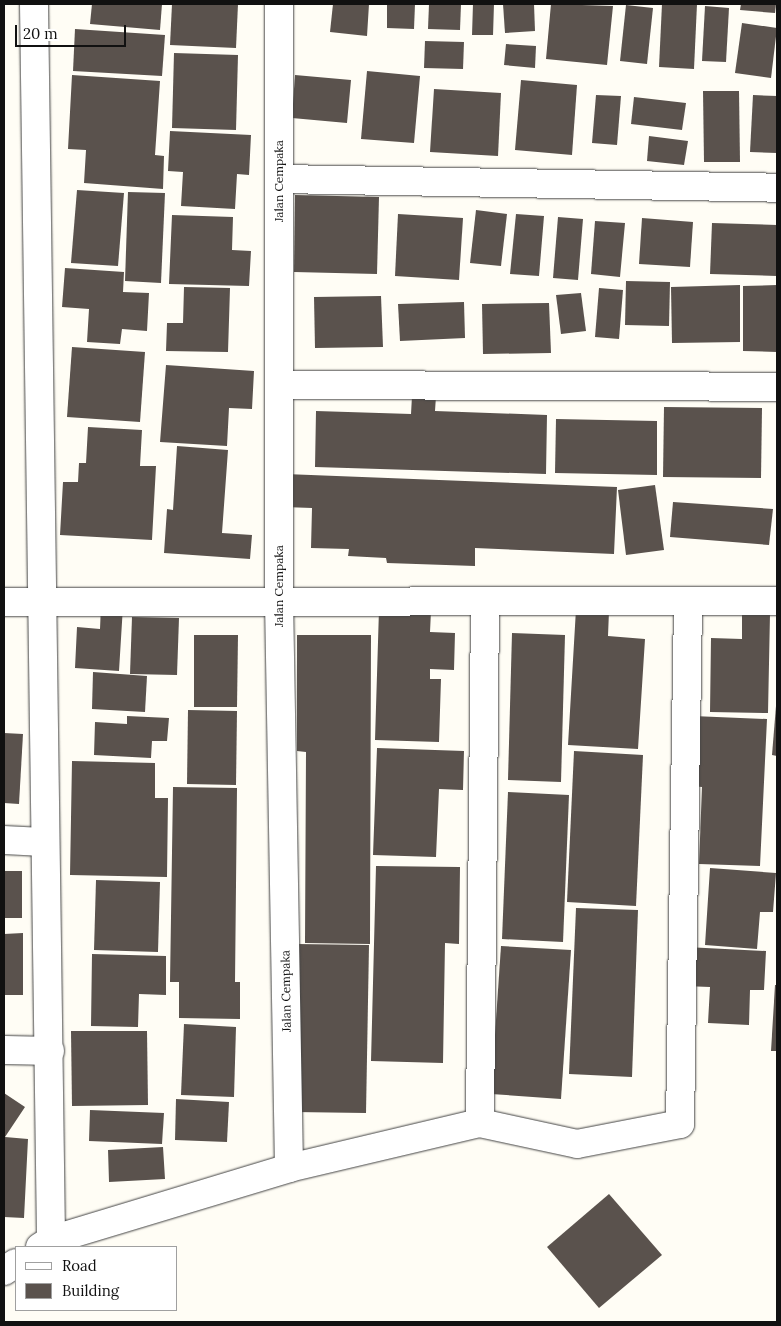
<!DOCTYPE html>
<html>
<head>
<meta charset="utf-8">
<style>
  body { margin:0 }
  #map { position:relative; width:781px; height:1326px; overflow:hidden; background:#fffdf5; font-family:Lora,serif }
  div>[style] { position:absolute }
  .building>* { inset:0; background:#5a524d }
  .roads { filter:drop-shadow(0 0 1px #444) drop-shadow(0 0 1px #444) }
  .minor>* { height:28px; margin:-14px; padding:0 14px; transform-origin:14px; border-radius:14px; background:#fff }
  span { translate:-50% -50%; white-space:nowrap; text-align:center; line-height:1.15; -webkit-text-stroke:5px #fff; paint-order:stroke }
  .street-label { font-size:12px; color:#111 }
  .frame { position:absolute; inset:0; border:5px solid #111; pointer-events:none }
  .legend { position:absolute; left:15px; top:1246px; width:162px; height:65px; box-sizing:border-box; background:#fff; border:1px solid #a0a0a0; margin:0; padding:6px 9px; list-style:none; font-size:15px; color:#111 }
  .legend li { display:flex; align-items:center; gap:10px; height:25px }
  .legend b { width:25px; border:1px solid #a0a0a0 }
  .scale { position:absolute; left:15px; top:25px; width:111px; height:22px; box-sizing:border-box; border:2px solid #111; border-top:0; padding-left:6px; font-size:15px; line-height:18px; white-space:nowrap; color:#111; -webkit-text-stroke:4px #fff; paint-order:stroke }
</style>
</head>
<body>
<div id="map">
  <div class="building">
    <div style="clip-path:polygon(92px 4px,162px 4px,160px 30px,90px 24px)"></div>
    <div style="clip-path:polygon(172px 4px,238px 4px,236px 48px,170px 45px)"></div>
    <div style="clip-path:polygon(333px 4px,369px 4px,367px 36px,330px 32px)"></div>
    <div style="clip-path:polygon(387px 4px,415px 4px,414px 29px,387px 28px)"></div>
    <div style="clip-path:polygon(429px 4px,461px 4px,460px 30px,428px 29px)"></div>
    <div style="clip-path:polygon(473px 4px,494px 4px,493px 35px,472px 35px)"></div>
    <div style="clip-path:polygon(503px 4px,534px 4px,535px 31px,505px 33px)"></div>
    <div style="clip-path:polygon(551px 4px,613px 6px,607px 65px,546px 59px)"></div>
    <div style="clip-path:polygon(662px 4px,697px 4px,694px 69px,659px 67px)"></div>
    <div style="clip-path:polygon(741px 4px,776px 4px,775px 13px,740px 10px)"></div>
    <div style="clip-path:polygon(626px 5px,653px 8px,647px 64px,620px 61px)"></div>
    <div style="clip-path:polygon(705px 6px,729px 8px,726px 62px,702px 61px)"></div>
    <div style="clip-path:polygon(742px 23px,777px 28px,771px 78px,735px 73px)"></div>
    <div style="clip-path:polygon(75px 29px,165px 35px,162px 76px,73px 71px)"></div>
    <div style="clip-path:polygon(425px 41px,464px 42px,463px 69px,424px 68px)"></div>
    <div style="clip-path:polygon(506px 44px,536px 46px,535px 68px,504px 65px)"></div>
    <div style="clip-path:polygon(174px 53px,238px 55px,236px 130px,172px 128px)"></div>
    <div style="clip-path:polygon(367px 71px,420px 76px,414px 143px,361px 139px)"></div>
    <div style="clip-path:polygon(72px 75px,160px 81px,155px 155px,164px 156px,163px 189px,84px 183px,86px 150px,68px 149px)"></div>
    <div style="clip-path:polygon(295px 75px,351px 80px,347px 123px,292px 118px)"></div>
    <div style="clip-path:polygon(521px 80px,577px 85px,572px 155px,515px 150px)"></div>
    <div style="clip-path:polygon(434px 89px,501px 93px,498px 156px,430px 152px)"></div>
    <div style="clip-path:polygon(703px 91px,739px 91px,740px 162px,704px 162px)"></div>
    <div style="clip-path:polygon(596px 95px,621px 96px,617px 145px,592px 143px)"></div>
    <div style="clip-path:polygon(753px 95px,777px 96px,777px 153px,750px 152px)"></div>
    <div style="clip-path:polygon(634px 97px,686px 103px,682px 130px,631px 124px)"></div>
    <div style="clip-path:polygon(170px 131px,251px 135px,249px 175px,237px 174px,235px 209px,181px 206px,183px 172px,168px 171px)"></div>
    <div style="clip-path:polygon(649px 136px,688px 141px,684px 165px,647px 161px)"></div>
    <div style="clip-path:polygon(77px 190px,124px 193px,118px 266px,71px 263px)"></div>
    <div style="clip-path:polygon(128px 192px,165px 193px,161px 283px,125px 281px)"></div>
    <div style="clip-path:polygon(295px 195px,379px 197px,377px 274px,294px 272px)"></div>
    <div style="clip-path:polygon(476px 210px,507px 214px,501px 266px,470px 263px)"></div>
    <div style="clip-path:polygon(398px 214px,463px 218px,459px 280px,395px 276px)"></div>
    <div style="clip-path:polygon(516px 214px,544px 216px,539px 276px,510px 274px)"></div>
    <div style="clip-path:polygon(172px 215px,233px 217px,232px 250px,251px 251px,249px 286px,169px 284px)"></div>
    <div style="clip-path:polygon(558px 217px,583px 219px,578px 280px,553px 278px)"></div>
    <div style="clip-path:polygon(642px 218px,693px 222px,690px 267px,639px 264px)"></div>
    <div style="clip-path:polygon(595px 221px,625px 223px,620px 277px,591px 274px)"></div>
    <div style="clip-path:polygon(712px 223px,777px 225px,777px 276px,710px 274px)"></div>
    <div style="clip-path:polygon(65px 268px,124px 272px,123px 292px,149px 293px,147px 331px,122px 329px,120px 344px,87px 342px,89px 309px,62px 307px)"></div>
    <div style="clip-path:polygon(626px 281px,670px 282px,669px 326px,625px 325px)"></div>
    <div style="clip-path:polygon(740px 285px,740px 342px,672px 343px,671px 287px)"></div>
    <div style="clip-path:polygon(777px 285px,777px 352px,743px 351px,743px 286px)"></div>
    <div style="clip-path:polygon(184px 287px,230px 288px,228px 352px,166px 351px,167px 323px,183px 323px)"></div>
    <div style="clip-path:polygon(599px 288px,623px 290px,619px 339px,595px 337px)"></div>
    <div style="clip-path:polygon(581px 293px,586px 331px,561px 334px,556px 295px)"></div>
    <div style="clip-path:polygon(381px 296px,383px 347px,315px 348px,314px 297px)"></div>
    <div style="clip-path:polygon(464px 302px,465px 338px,400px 341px,398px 304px)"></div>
    <div style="clip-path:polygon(549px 303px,551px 353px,483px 354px,482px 304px)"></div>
    <div style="clip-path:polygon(72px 347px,145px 352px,140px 422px,67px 417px)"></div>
    <div style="clip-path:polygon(166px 365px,254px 371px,252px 409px,229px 408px,227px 446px,160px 442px)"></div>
    <div style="clip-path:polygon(412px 396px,436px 396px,435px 411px,547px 415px,546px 474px,315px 467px,316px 411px,411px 414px)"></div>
    <div style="clip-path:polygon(664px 407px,762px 408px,761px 478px,663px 477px)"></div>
    <div style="clip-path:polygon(556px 419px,657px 421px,657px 475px,555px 473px)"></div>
    <div style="clip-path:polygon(88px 427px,142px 430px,140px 466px,156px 466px,152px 540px,60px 535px,63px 482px,78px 482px,79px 463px,86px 463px)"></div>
    <div style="clip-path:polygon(177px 446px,228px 450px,222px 533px,252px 535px,250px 559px,164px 553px,167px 509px,173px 510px)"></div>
    <div style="clip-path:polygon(285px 474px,617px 487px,614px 554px,475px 548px,475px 566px,387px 563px,386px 558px,348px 556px,349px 549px,311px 548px,312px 508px,284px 507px)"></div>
    <div style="clip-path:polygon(655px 485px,664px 550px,626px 555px,618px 490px)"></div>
    <div style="clip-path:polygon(673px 502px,773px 509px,769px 545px,670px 537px)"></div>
    <div style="clip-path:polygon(101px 605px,123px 606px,119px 671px,75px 668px,77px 627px,100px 629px)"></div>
    <div style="clip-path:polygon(379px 609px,431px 611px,430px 632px,455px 633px,454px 670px,430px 669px,430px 679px,441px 679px,439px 742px,375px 740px)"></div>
    <div style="clip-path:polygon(576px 609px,609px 611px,608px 636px,645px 639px,638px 749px,568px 745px)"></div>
    <div style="clip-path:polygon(742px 613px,770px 614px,768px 713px,710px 712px,711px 638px,742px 639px)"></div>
    <div style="clip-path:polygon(132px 617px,179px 618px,177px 675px,130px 674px)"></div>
    <div style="clip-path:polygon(512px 633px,565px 635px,561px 782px,508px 780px)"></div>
    <div style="clip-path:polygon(194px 635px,238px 635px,237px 707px,194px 707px)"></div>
    <div style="clip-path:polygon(297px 635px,371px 635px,370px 944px,305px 943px,306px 752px,297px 751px)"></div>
    <div style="clip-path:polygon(93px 672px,147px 676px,145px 712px,92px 709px)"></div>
    <div style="clip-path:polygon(776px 706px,777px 706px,777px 756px,772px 755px)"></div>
    <div style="clip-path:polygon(188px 710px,237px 711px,236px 785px,187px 784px)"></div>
    <div style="clip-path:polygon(127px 716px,169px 718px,167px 741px,152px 741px,151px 758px,94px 755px,95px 722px,127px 724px)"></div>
    <div style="clip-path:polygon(693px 716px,767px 719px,760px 866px,699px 864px,702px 787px,690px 786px)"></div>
    <div style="clip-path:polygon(4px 733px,23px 734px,19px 804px,4px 803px)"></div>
    <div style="clip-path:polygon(377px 748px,464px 751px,463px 790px,439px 789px,436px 857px,373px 855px)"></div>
    <div style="clip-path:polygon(574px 751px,643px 755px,636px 906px,567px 902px)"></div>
    <div style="clip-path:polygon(72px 761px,155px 763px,155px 798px,168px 798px,167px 877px,70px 875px)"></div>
    <div style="clip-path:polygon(173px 787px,237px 788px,235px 982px,240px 982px,240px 1019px,179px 1018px,179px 982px,170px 982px)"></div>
    <div style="clip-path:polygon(508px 792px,569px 795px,563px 942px,502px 939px)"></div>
    <div style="clip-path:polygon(376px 866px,460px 867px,459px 944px,445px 943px,443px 1063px,371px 1061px)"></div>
    <div style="clip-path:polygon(710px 868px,776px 873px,773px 912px,760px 912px,757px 949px,705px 945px)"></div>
    <div style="clip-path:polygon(4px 871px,22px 871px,22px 918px,4px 918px)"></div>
    <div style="clip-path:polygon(96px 880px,160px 882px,158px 952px,94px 950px)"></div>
    <div style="clip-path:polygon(576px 908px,638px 910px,632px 1077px,569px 1074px)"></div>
    <div style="clip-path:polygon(23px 933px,23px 995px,4px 995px,4px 934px)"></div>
    <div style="clip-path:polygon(297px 944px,369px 945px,366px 1113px,294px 1112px)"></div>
    <div style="clip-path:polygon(501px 946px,571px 950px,561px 1099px,491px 1094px)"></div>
    <div style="clip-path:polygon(686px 947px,766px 951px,764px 990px,750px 990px,749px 1025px,708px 1023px,710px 987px,684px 986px)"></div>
    <div style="clip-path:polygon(92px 954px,166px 956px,166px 995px,139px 994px,138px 1027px,91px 1026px)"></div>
    <div style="clip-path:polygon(775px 985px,777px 985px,777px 1051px,771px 1051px)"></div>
    <div style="clip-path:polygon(184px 1024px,236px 1027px,234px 1097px,181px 1095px)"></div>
    <div style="clip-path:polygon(71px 1031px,147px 1031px,148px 1105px,72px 1106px)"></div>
    <div style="clip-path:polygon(4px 1093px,25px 1107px,5px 1137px,28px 1139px,24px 1218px,4px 1217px)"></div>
    <div style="clip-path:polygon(176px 1099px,229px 1102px,227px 1142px,175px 1140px)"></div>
    <div style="clip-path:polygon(90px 1110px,164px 1113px,162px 1144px,89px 1141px)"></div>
    <div style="clip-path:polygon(163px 1147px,165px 1179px,109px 1182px,108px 1150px)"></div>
    <div style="clip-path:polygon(609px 1194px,662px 1255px,599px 1308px,547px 1247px)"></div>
  </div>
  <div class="roads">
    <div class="minor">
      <div style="left:34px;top:4px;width:1236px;rotate:89.21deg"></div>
      <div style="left:279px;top:4px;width:596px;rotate:90deg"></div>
      <div style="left:279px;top:600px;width:568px;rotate:88.99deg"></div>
      <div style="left:279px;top:179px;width:498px;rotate:1deg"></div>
      <div style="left:279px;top:385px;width:498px;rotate:0.2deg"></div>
      <div style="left:4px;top:602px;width:773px;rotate:-0.07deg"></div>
      <div style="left:4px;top:840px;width:40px;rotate:2.9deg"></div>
      <div style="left:4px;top:1050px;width:46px;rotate:1.2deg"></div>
      <div style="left:480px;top:1123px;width:521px;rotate:-89.45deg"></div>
      <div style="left:40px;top:1247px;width:13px;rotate:-32deg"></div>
      <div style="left:51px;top:1240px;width:249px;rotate:-16.8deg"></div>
      <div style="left:289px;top:1168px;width:196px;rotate:-13.3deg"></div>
      <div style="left:480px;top:1123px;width:99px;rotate:12.2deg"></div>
      <div style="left:577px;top:1144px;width:105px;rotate:-11deg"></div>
      <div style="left:680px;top:1124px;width:520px;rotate:-89.12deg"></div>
      <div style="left:4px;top:1271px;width:14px;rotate:-34deg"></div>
    </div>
  </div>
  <div class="street-label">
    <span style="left:279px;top:181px;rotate:-90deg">Jalan Cempaka</span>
    <span style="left:279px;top:586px;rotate:-90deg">Jalan Cempaka</span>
    <span style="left:286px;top:991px;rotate:-91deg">Jalan Cempaka</span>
  </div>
  <div class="frame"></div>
  <ul class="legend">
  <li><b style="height:6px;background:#fff"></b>Road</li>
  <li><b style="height:14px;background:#5a524d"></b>Building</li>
  </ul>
  <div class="scale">20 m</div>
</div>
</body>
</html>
